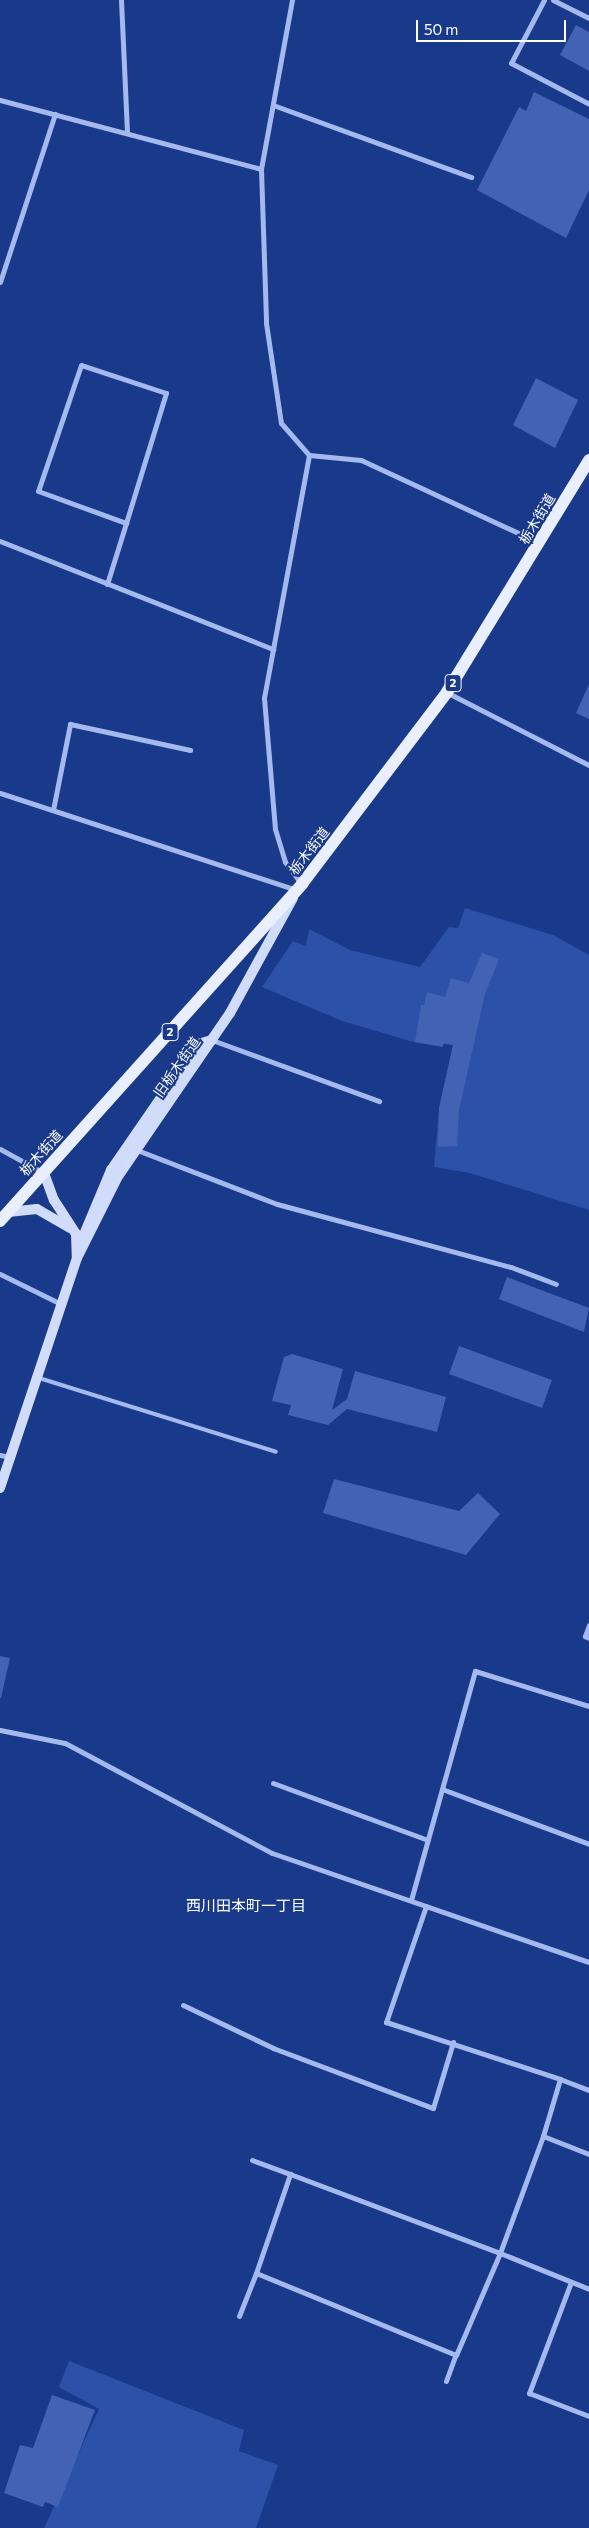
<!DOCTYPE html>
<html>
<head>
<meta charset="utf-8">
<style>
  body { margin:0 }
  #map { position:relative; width:589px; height:2528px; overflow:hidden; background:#19398b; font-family:Commissioner,"Noto Sans JP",sans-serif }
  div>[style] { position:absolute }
  .green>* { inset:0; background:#2c51a9 }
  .building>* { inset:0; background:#4262b3 }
  .lane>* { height:4px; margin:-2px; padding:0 2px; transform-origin:2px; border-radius:2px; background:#a4b9ed }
  .street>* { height:5px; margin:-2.5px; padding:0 2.5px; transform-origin:2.5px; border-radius:2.5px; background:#a4b9ed }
  .secondary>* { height:10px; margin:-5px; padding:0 5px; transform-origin:5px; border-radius:5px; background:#d0dcfa }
  .primary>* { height:12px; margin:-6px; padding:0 6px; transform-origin:6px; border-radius:6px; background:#eaefff }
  span { translate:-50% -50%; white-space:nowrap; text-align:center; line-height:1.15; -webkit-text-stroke:4px #19398b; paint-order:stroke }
  .shield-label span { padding:1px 4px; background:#19398b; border:1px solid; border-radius:4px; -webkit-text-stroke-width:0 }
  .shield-label { font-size:12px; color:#fff; font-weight:700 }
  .street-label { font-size:14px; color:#fff }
  .neighbourhood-label { font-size:15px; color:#fff }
  .scale { position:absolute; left:416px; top:20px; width:150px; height:22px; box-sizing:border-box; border:2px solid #fff; border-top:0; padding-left:6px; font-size:15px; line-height:18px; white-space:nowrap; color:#fff; -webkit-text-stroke:4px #19398b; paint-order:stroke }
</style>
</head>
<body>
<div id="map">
  <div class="green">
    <div style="clip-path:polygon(465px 908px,553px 935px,589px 955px,589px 1210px,470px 1173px,434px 1167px,439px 1108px,453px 1045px,417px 1043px,342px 1021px,262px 987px,293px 941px,306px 946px,309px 929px,350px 950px,420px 967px,449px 927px,458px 928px)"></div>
    <div style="clip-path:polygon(69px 2361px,244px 2430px,239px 2451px,278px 2465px,256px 2528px,44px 2528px,99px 2409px,59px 2387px)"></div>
  </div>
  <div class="building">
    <div style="clip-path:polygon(576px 25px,589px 32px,589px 71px,560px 55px)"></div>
    <div style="clip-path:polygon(534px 92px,589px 119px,589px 190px,566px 238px,477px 190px,519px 107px,526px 111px)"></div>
    <div style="clip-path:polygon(536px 378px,578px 400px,555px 448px,513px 425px)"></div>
    <div style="clip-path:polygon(589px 684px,589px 719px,576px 713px)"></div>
    <div style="clip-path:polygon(482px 953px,499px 959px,485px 994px,459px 1110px,457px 1146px,438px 1147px,439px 1108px,453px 1045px,444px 1043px,442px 1047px,415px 1042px,421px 1005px,424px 1005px,427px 992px,445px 997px,451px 978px,469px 983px)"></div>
    <div style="clip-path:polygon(507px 1277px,589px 1308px,584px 1332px,499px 1299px)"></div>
    <div style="clip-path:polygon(459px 1346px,552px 1380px,542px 1408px,449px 1374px)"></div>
    <div style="clip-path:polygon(292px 1354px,343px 1369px,332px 1410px,347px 1399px,355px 1371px,446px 1397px,437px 1432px,347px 1409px,328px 1425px,288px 1415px,291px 1405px,272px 1401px,284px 1357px)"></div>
    <div style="clip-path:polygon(334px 1479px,459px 1511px,478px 1493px,500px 1514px,466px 1555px,323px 1513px)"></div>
    <div style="clip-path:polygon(0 1656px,10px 1658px,1px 1698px,0 1698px)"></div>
    <div style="clip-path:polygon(52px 2395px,95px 2410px,58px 2507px,45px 2502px,43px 2507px,4px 2493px,20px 2445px,33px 2448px)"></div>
  </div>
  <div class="lane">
    <div style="left:39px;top:1378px;width:248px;rotate:17.3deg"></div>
  </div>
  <div class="street">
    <div style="left:121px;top:0;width:133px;rotate:87.4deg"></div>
    <div style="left:292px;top:0;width:172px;rotate:100.4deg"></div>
    <div style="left:261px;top:169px;width:154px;rotate:88.1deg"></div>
    <div style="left:266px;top:323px;width:101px;rotate:81.5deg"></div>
    <div style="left:281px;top:423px;width:43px;rotate:48.8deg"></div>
    <div style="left:309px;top:455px;width:247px;rotate:100.5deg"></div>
    <div style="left:264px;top:698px;width:131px;rotate:85.2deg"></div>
    <div style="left:275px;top:829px;width:34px;rotate:73deg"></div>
    <div style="left:285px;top:862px;width:26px;rotate:53deg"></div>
    <div style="left:544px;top:0;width:71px;rotate:117.6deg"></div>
    <div style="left:511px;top:63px;width:88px;rotate:27.7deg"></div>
    <div style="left:553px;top:0;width:40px;rotate:26.6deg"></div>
    <div style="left:0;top:100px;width:270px;rotate:14.8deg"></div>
    <div style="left:273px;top:105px;width:211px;rotate:20deg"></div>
    <div style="left:0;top:282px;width:177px;rotate:-71.9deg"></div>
    <div style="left:309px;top:455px;width:52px;rotate:5.5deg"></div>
    <div style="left:361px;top:460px;width:195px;rotate:24.9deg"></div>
    <div style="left:0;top:541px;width:294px;rotate:21.6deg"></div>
    <div style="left:107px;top:584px;width:64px;rotate:-72.7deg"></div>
    <div style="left:126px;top:523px;width:136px;rotate:-72.9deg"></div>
    <div style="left:166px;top:393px;width:89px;rotate:-161.8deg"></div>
    <div style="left:81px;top:365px;width:133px;rotate:108.8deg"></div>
    <div style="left:38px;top:491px;width:94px;rotate:20deg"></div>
    <div style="left:448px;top:693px;width:158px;rotate:27.1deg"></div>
    <div style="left:0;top:793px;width:311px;rotate:18.1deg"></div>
    <div style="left:53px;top:810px;width:88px;rotate:-78.8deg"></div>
    <div style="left:70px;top:724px;width:123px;rotate:12.2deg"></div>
    <div style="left:212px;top:1040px;width:178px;rotate:20.1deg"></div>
    <div style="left:0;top:1149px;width:50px;rotate:28.6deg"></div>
    <div style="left:137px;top:1150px;width:150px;rotate:21.1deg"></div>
    <div style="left:277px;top:1204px;width:242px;rotate:15.1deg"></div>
    <div style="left:511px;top:1267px;width:48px;rotate:20.7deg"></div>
    <div style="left:0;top:1274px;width:68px;rotate:26.2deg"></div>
    <div style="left:0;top:1455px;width:10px;rotate:11deg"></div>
    <div style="left:589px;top:1625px;width:12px;rotate:110deg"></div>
    <div style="left:585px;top:1636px;width:4px;rotate:27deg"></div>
    <div style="left:0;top:1730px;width:66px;rotate:11.3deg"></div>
    <div style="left:65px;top:1743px;width:234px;rotate:28deg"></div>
    <div style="left:272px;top:1853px;width:335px;rotate:19deg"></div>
    <div style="left:273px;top:1783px;width:165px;rotate:20.2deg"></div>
    <div style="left:442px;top:1789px;width:157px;rotate:20.5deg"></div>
    <div style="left:411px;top:1900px;width:238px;rotate:-74.4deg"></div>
    <div style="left:475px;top:1671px;width:119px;rotate:17.1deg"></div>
    <div style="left:426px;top:1906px;width:123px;rotate:109deg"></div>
    <div style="left:386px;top:2022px;width:183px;rotate:18.1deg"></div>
    <div style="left:560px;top:2079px;width:59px;rotate:106.6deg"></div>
    <div style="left:543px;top:2136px;width:49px;rotate:21.4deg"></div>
    <div style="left:183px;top:2005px;width:100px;rotate:25.5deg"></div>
    <div style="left:273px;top:2048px;width:171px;rotate:20.6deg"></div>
    <div style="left:433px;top:2108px;width:69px;rotate:-73.1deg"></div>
    <div style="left:560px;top:2079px;width:31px;rotate:21deg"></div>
    <div style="left:543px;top:2136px;width:125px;rotate:110.2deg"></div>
    <div style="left:500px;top:2253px;width:111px;rotate:113.3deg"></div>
    <div style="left:456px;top:2355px;width:216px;rotate:-157.7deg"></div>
    <div style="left:256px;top:2273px;width:105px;rotate:-71deg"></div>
    <div style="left:290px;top:2174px;width:224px;rotate:20.6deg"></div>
    <div style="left:500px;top:2253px;width:96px;rotate:22deg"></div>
    <div style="left:252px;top:2160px;width:40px;rotate:20.2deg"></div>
    <div style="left:571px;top:2282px;width:119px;rotate:110.7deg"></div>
    <div style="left:529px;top:2393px;width:64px;rotate:21deg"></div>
    <div style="left:239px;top:2316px;width:46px;rotate:-68.4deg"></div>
    <div style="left:446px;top:2381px;width:29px;rotate:-70deg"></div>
  </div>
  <div class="secondary">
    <div style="left:44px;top:1173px;width:29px;rotate:70deg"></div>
    <div style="left:54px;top:1200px;width:40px;rotate:57.1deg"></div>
    <div style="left:76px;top:1234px;width:23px;rotate:88deg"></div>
    <div style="left:8px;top:1212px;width:29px;rotate:-6deg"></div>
    <div style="left:37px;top:1209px;width:38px;rotate:30deg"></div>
    <div style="left:83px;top:1237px;width:73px;rotate:-67.3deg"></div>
    <div style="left:111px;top:1170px;width:153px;rotate:-55.4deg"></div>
    <div style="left:198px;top:1044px;width:15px;rotate:-16deg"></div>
    <div style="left:0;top:1488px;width:243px;rotate:-71.5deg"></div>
    <div style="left:77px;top:1258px;width:89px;rotate:-63.4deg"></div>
    <div style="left:117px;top:1178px;width:200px;rotate:-55.6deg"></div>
    <div style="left:230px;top:1013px;width:131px;rotate:-61.3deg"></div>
  </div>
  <div class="primary">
    <div style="left:0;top:1221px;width:453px;rotate:-48.1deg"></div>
    <div style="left:302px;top:884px;width:241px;rotate:-52.9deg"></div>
    <div style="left:447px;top:692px;width:272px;rotate:-58.5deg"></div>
  </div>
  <div class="shield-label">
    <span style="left:453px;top:683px">2</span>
    <span style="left:170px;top:1032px">2</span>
  </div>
  <div class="street-label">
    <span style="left:537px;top:519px;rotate:-59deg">栃木街道</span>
    <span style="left:309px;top:851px;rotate:-52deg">栃木街道</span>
    <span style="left:177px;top:1067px;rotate:-55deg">旧栃木街道</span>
    <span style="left:41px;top:1153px;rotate:-48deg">栃木街道</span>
  </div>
  <div class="neighbourhood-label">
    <span style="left:246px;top:1906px">西川田本町一丁目</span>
  </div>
  <div class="scale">50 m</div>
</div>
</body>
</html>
